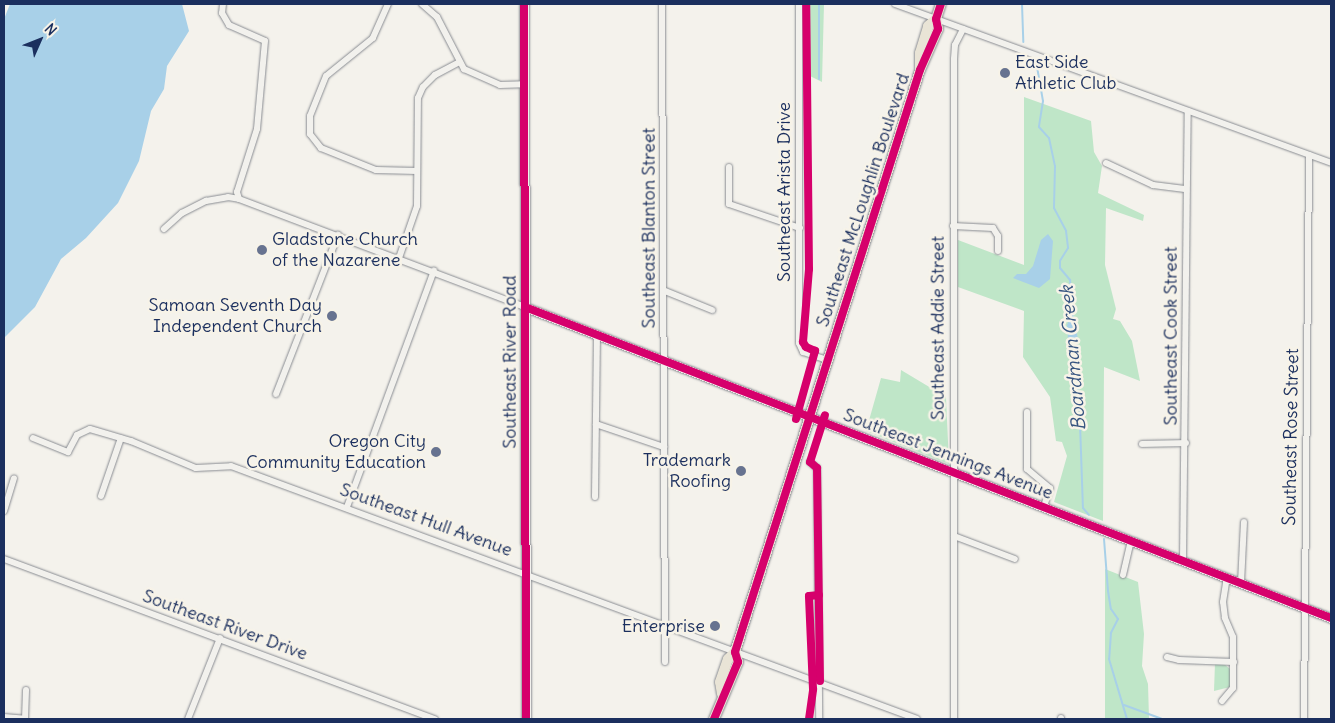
<!DOCTYPE html>
<html>
<head>
<meta charset="utf-8">
<style>
  body { margin:0 }
  #map { position:relative; width:1335px; height:723px; overflow:hidden; background:#f4f2ec; font-family:Delius,sans-serif }
  div>[style] { position:absolute }
  .green>* { inset:0; background:#bfe6c8 }
  .water>* { inset:0; background:#a8d0e8 }
  .stream>* { height:2px; margin:-1px; padding:0 1px; transform-origin:1px; border-radius:1px; background:#a8d0e8 }
  .roads { filter:drop-shadow(0 0 1px #898c92) drop-shadow(0 0 1px #898c92) }
  .street>* { height:6px; margin:-3px; padding:0 3px; transform-origin:3px; border-radius:3px; background:#f2f1ed }
  .secondary>* { height:9px; margin:-4.5px; padding:0 4.5px; transform-origin:4.5px; border-radius:4.5px; background:#f2f1ed }
  .primary>* { height:10px; margin:-5px; padding:0 5px; transform-origin:5px; border-radius:5px; background:#e9e4d6 }
  .cycleway>* { height:8px; margin:-4px; padding:0 4px; transform-origin:4px; border-radius:4px; background:#d6006c }
  .dots>* { width:14px; height:14px; translate:-50% -50%; box-sizing:border-box; border:2px solid #f7f3e8; border-radius:50% }
  span { translate:-50% -50%; white-space:nowrap; text-align:center; line-height:1.15; -webkit-text-stroke:5px #f7f3e8; paint-order:stroke }
  .poi-label { font-size:18px; color:#1b2f5e }
  .left { translate:0 -50%; text-align:left }
  .right { translate:-100% -50%; text-align:right }
  .street-label { font-size:18px; color:#1b2f5e }
  .water-label { font-size:19px; color:#365480; font-style:italic }
  .frame { position:absolute; inset:0; border:5px solid #1b2f5e; pointer-events:none }
  .north { position:absolute; left:15px; top:15px; width:50px; height:50px; -webkit-text-stroke:4px #f7f3e8; paint-order:stroke; rotate:46deg; font-size:14px; font-weight:700; line-height:20px; text-align:center; color:#1b2f5e }
  .north::after { content:''; display:block; margin:auto; width:18px; height:22px; background:#1b2f5e; clip-path:polygon(50% 0,100% 100%,50% 72%,0 100%) }
</style>
</head>
<body>
<div id="map">
  <div class="green">
    <div style="clip-path:polygon(808px 4px,824px 4px,822px 82px,808px 75px)"></div>
    <div style="clip-path:polygon(1024px 97px,1091px 121px,1094px 152px,1102px 166px,1098px 193px,1144px 215px,1143px 221px,1106px 208px,1105px 265px,1116px 309px,1113px 319px,1120px 321px,1132px 341px,1140px 381px,1104px 367px,1103px 521px,1054px 502px,1067px 456px,1062px 442px,1056px 441px,1050px 397px,1023px 357px,1024px 311px,958px 287px,958px 240px,1024px 265px)"></div>
    <div style="clip-path:polygon(901px 370px,946px 397px,949px 464px,866px 431px,881px 378px,900px 382px)"></div>
    <div style="clip-path:polygon(1105px 569px,1138px 582px,1144px 634px,1142px 666px,1148px 684px,1149px 718px,1153px 719px,1105px 719px)"></div>
    <div style="clip-path:polygon(1215px 663px,1224px 664px,1230px 669px,1230px 687px,1214px 691px)"></div>
  </div>
  <div class="water">
    <div style="clip-path:polygon(10px 4px,182px 4px,189px 31px,167px 66px,164px 89px,151px 111px,139px 161px,118px 203px,86px 238px,61px 259px,35px 307px,4px 338px,4px 19px)"></div>
    <div style="clip-path:polygon(1048px 234px,1053px 241px,1050px 279px,1039px 288px,1013px 278px,1017px 274px,1026px 274px,1033px 266px,1041px 240px)"></div>
    <div style="clip-path:polygon(1073px 312px,1078px 340px,1076px 370px,1069px 355px,1067px 325px)"></div>
  </div>
  <div class="stream">
    <div style="left:1022px;top:4px;width:38px;rotate:88deg"></div>
    <div style="left:1036px;top:61px;width:41px;rotate:80.1deg"></div>
    <div style="left:1043px;top:101px;width:26px;rotate:99deg"></div>
    <div style="left:1039px;top:127px;width:15px;rotate:48deg"></div>
    <div style="left:1049px;top:138px;width:29px;rotate:78deg"></div>
    <div style="left:1055px;top:166px;width:42px;rotate:91.4deg"></div>
    <div style="left:1054px;top:208px;width:26px;rotate:62deg"></div>
    <div style="left:1066px;top:231px;width:17px;rotate:83deg"></div>
    <div style="left:1068px;top:248px;width:15px;rotate:122deg"></div>
    <div style="left:1060px;top:261px;width:7px;rotate:90deg"></div>
    <div style="left:1060px;top:268px;width:16px;rotate:50deg"></div>
    <div style="left:1070px;top:280px;width:34px;rotate:85deg"></div>
    <div style="left:819px;top:79px;width:75px;rotate:-90deg"></div>
    <div style="left:1074px;top:369px;width:26px;rotate:79deg"></div>
    <div style="left:1079px;top:395px;width:113px;rotate:88deg"></div>
    <div style="left:1083px;top:508px;width:9px;rotate:49deg"></div>
    <div style="left:1104px;top:539px;width:52px;rotate:85.6deg"></div>
    <div style="left:1108px;top:591px;width:18px;rotate:81deg"></div>
    <div style="left:1111px;top:609px;width:12px;rotate:55deg"></div>
    <div style="left:1118px;top:619px;width:16px;rotate:117deg"></div>
    <div style="left:1111px;top:633px;width:26px;rotate:94deg"></div>
    <div style="left:1109px;top:659px;width:63px;rotate:73.3deg"></div>
    <div style="left:1124px;top:705px;width:40px;rotate:20.2deg"></div>
  </div>
  <div class="roads">
    <div class="street">
      <div style="left:223px;top:4px;width:9px;rotate:96deg"></div>
      <div style="left:222px;top:13px;width:14px;rotate:60deg"></div>
      <div style="left:229px;top:25px;width:39px;rotate:24deg"></div>
      <div style="left:265px;top:41px;width:88px;rotate:95.2deg"></div>
      <div style="left:257px;top:129px;width:66px;rotate:107.6deg"></div>
      <div style="left:237px;top:192px;width:7px;rotate:74deg"></div>
      <div style="left:388px;top:4px;width:37px;rotate:114deg"></div>
      <div style="left:373px;top:38px;width:60px;rotate:141deg"></div>
      <div style="left:326px;top:76px;width:43px;rotate:111.8deg"></div>
      <div style="left:310px;top:116px;width:18px;rotate:90deg"></div>
      <div style="left:310px;top:134px;width:18px;rotate:52deg"></div>
      <div style="left:321px;top:148px;width:59px;rotate:21.8deg"></div>
      <div style="left:376px;top:170px;width:41px;rotate:1.4deg"></div>
      <div style="left:422px;top:4px;width:20px;rotate:41deg"></div>
      <div style="left:437px;top:17px;width:59px;rotate:62.6deg"></div>
      <div style="left:464px;top:69px;width:39px;rotate:24deg"></div>
      <div style="left:500px;top:85px;width:24px;rotate:-2deg"></div>
      <div style="left:662px;top:4px;width:658px;rotate:89.74deg"></div>
      <div style="left:799px;top:4px;width:339px;rotate:90deg"></div>
      <div style="left:799px;top:343px;width:10px;rotate:66deg"></div>
      <div style="left:803px;top:352px;width:26px;rotate:18deg"></div>
      <div style="left:895px;top:4px;width:464px;rotate:20deg"></div>
      <div style="left:1106px;top:163px;width:52px;rotate:25.1deg"></div>
      <div style="left:1153px;top:185px;width:32px;rotate:7deg"></div>
      <div style="left:729px;top:167px;width:37px;rotate:90deg"></div>
      <div style="left:729px;top:204px;width:75px;rotate:18.7deg"></div>
      <div style="left:953px;top:226px;width:40px;rotate:2.9deg"></div>
      <div style="left:993px;top:228px;width:9px;rotate:58deg"></div>
      <div style="left:998px;top:236px;width:15px;rotate:90deg"></div>
      <div style="left:164px;top:229px;width:24px;rotate:-42deg"></div>
      <div style="left:182px;top:213px;width:27px;rotate:-27deg"></div>
      <div style="left:206px;top:201px;width:22px;rotate:-10deg"></div>
      <div style="left:228px;top:197px;width:11px;rotate:10deg"></div>
      <div style="left:239px;top:199px;width:306px;rotate:20.7deg"></div>
      <div style="left:399px;top:258px;width:55px;rotate:-70.9deg"></div>
      <div style="left:417px;top:206px;width:108px;rotate:-89.5deg"></div>
      <div style="left:418px;top:98px;width:12px;rotate:-66deg"></div>
      <div style="left:423px;top:87px;width:17px;rotate:-45deg"></div>
      <div style="left:435px;top:75px;width:27px;rotate:-28deg"></div>
      <div style="left:665px;top:291px;width:51px;rotate:22deg"></div>
      <div style="left:276px;top:394px;width:171px;rotate:-68.7deg"></div>
      <div style="left:1027px;top:412px;width:57px;rotate:90deg"></div>
      <div style="left:1027px;top:469px;width:30px;rotate:40deg"></div>
      <div style="left:1050px;top:488px;width:20px;rotate:108deg"></div>
      <div style="left:596px;top:424px;width:72px;rotate:18.7deg"></div>
      <div style="left:33px;top:438px;width:38px;rotate:22deg"></div>
      <div style="left:68px;top:452px;width:19px;rotate:-62deg"></div>
      <div style="left:77px;top:435px;width:14px;rotate:-25deg"></div>
      <div style="left:90px;top:429px;width:43px;rotate:16.3deg"></div>
      <div style="left:131px;top:441px;width:70px;rotate:22.6deg"></div>
      <div style="left:196px;top:468px;width:35px;rotate:-3deg"></div>
      <div style="left:231px;top:466px;width:731px;rotate:20.24deg"></div>
      <div style="left:1142px;top:444px;width:44px;rotate:-1.3deg"></div>
      <div style="left:810px;top:462px;width:9px;rotate:41deg"></div>
      <div style="left:817px;top:468px;width:251px;rotate:89.5deg"></div>
      <div style="left:101px;top:496px;width:61px;rotate:-71deg"></div>
      <div style="left:595px;top:497px;width:162px;rotate:-89.3deg"></div>
      <div style="left:347px;top:507px;width:252px;rotate:-69.8deg"></div>
      <div style="left:4px;top:511px;width:34px;rotate:-73deg"></div>
      <div style="left:954px;top:536px;width:65px;rotate:20.7deg"></div>
      <div style="left:4px;top:559px;width:460px;rotate:20.4deg"></div>
      <div style="left:1183px;top:560px;width:449px;rotate:-89.4deg"></div>
      <div style="left:1123px;top:575px;width:35px;rotate:-77deg"></div>
      <div style="left:1241px;top:583px;width:61px;rotate:-87.2deg"></div>
      <div style="left:1167px;top:657px;width:12px;rotate:14deg"></div>
      <div style="left:1179px;top:660px;width:55px;rotate:2.1deg"></div>
      <div style="left:1222px;top:701px;width:17px;rotate:-50deg"></div>
      <div style="left:1233px;top:688px;width:51px;rotate:-90deg"></div>
      <div style="left:1233px;top:637px;width:21px;rotate:-113deg"></div>
      <div style="left:1225px;top:618px;width:16px;rotate:-97deg"></div>
      <div style="left:1223px;top:602px;width:25px;rotate:-81deg"></div>
      <div style="left:4px;top:717px;width:21px;rotate:5deg"></div>
      <div style="left:25px;top:719px;width:29px;rotate:-88deg"></div>
      <div style="left:188px;top:719px;width:87px;rotate:-68.4deg"></div>
      <div style="left:954px;top:719px;width:660px;rotate:-90deg"></div>
      <div style="left:954px;top:59px;width:14px;rotate:-86deg"></div>
      <div style="left:955px;top:45px;width:18px;rotate:-63deg"></div>
      <div style="left:1061px;top:719px;width:1px;rotate:-90deg"></div>
      <div style="left:1304px;top:719px;width:564px;rotate:-89.49deg"></div>
    </div>
    <div class="secondary">
      <div style="left:524px;top:4px;width:715px;rotate:89.84deg"></div>
      <div style="left:525px;top:307px;width:864px;rotate:21.1deg"></div>
    </div>
    <div class="primary">
      <div style="left:920px;top:70px;width:17px;rotate:-90deg"></div>
      <div style="left:920px;top:53px;width:28px;rotate:-73deg"></div>
      <div style="left:928px;top:26px;width:11px;rotate:-41deg"></div>
      <div style="left:722px;top:694px;width:12px;rotate:-99deg"></div>
      <div style="left:720px;top:682px;width:24px;rotate:-71deg"></div>
      <div style="left:728px;top:659px;width:10px;rotate:-45deg"></div>
      <div style="left:714px;top:719px;width:62px;rotate:-67.2deg"></div>
      <div style="left:738px;top:662px;width:10px;rotate:-107deg"></div>
      <div style="left:735px;top:652px;width:611px;rotate:-72.37deg"></div>
      <div style="left:920px;top:70px;width:45px;rotate:-66.3deg"></div>
      <div style="left:938px;top:29px;width:10px;rotate:-101deg"></div>
      <div style="left:936px;top:19px;width:16px;rotate:-72deg"></div>
    </div>
  </div>
  <div class="cycleway">
    <div style="left:524px;top:4px;width:715px;rotate:89.84deg"></div>
    <div style="left:525px;top:307px;width:864px;rotate:21.1deg"></div>
    <div style="left:796px;top:419px;width:71px;rotate:-74.4deg"></div>
    <div style="left:815px;top:351px;width:10px;rotate:-156deg"></div>
    <div style="left:806px;top:347px;width:6px;rotate:-121deg"></div>
    <div style="left:803px;top:342px;width:73px;rotate:-85.3deg"></div>
    <div style="left:809px;top:269px;width:265px;rotate:-90.6deg"></div>
    <div style="left:820px;top:681px;width:213px;rotate:-90.8deg"></div>
    <div style="left:817px;top:468px;width:9px;rotate:-139deg"></div>
    <div style="left:810px;top:462px;width:49px;rotate:-72.3deg"></div>
    <div style="left:714px;top:719px;width:62px;rotate:-67.2deg"></div>
    <div style="left:738px;top:662px;width:10px;rotate:-107deg"></div>
    <div style="left:735px;top:652px;width:611px;rotate:-72.37deg"></div>
    <div style="left:920px;top:70px;width:45px;rotate:-66.3deg"></div>
    <div style="left:938px;top:29px;width:10px;rotate:-101deg"></div>
    <div style="left:936px;top:19px;width:16px;rotate:-72deg"></div>
    <div style="left:809px;top:719px;width:30px;rotate:-82deg"></div>
    <div style="left:813px;top:689px;width:93px;rotate:-92.5deg"></div>
    <div style="left:809px;top:596px;width:10px;rotate:-6deg"></div>
  </div>
  <div class="dots">
    <div style="left:1005px;top:73px;background:#677390"></div>
    <div style="left:262px;top:250px;background:#677390"></div>
    <div style="left:332px;top:316px;background:#677390"></div>
    <div style="left:436px;top:452px;background:#677390"></div>
    <div style="left:741px;top:471px;background:#677390"></div>
    <div style="left:715px;top:626px;background:#677390"></div>
  </div>
  <div class="poi-label">
    <span class="left" style="left:1015px;top:73px">East Side<br>Athletic Club</span>
    <span class="left" style="left:272px;top:250px">Gladstone Church<br>of the Nazarene</span>
    <span class="right" style="left:322px;top:316px">Samoan Seventh Day<br>Independent Church</span>
    <span class="right" style="left:426px;top:452px">Oregon City<br>Community Education</span>
    <span class="right" style="left:731px;top:471px">Trademark<br>Roofing</span>
    <span class="right" style="left:705px;top:626px">Enterprise</span>
  </div>
  <div class="street-label">
    <span style="left:784px;top:192px;rotate:-90deg">Southeast Arista Drive</span>
    <span style="left:863px;top:200px;rotate:-72deg">Southeast McLoughlin Boulevard</span>
    <span style="left:649px;top:228px;rotate:-90deg">Southeast Blanton Street</span>
    <span style="left:938px;top:328px;rotate:-90deg">Southeast Addie Street</span>
    <span style="left:1171px;top:336px;rotate:-90deg">Southeast Cook Street</span>
    <span style="left:510px;top:362px;rotate:-90deg">Southeast River Road</span>
    <span style="left:1291px;top:437px;rotate:-89deg">Southeast Rose Street</span>
    <span style="left:948px;top:454px;rotate:21deg">Southeast Jennings Avenue</span>
    <span style="left:426px;top:520px;rotate:20deg">Southeast Hull Avenue</span>
    <span style="left:225px;top:625px;rotate:20deg">Southeast River Drive</span>
  </div>
  <div class="water-label">
    <span style="left:1073px;top:358px;rotate:-95deg">Boardman Creek</span>
  </div>
  <div class="frame"></div>
  <div class="north">N</div>
</div>
</body>
</html>
